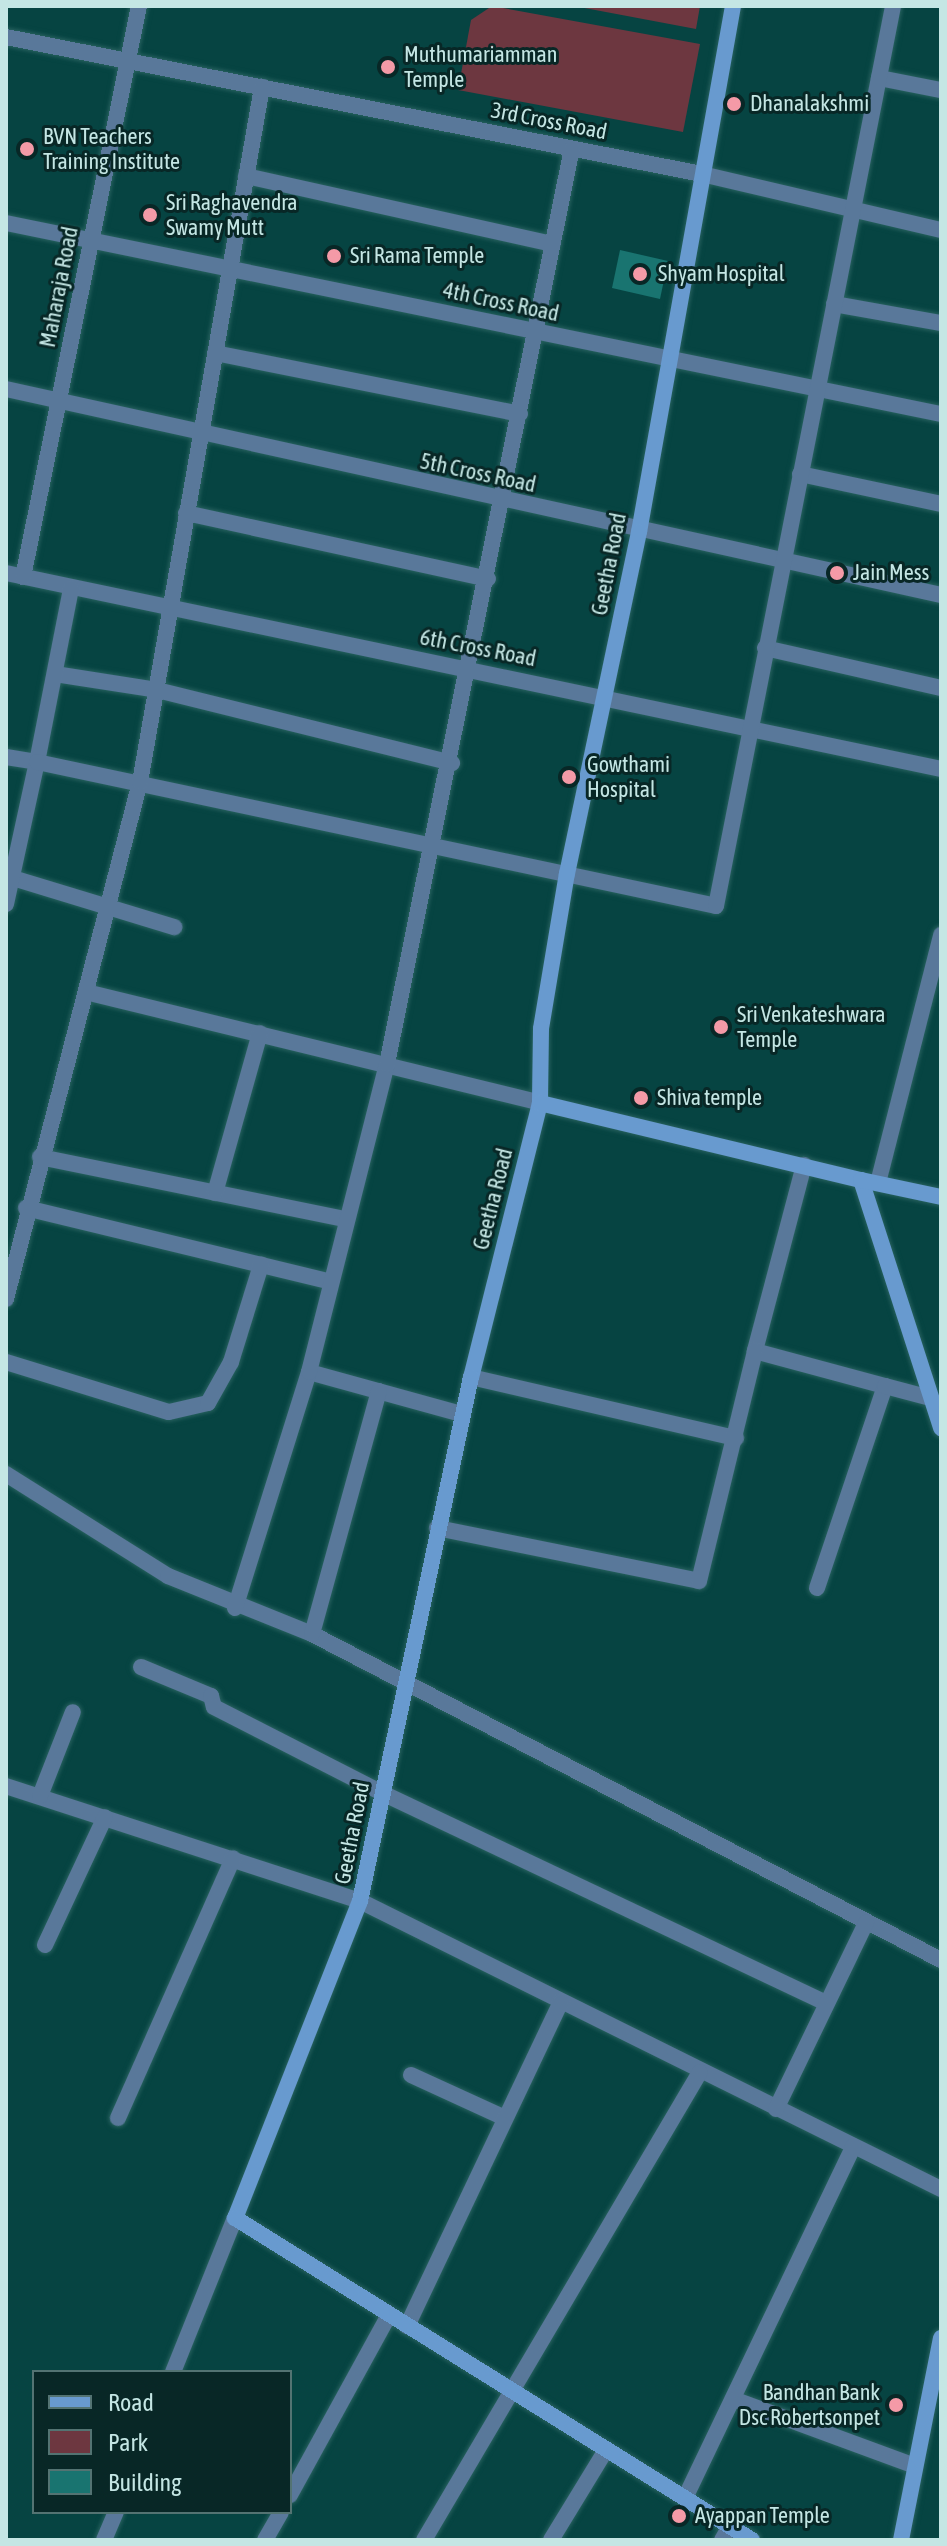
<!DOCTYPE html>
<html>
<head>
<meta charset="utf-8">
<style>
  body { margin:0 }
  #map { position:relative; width:947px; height:2546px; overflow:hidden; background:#064442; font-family:"Asap Condensed",sans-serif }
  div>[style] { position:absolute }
  .green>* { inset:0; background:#6d3740 }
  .building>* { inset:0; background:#197470 }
  .roads { filter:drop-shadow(0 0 2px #28615f) drop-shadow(0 0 2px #28615f) }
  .street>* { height:16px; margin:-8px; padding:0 8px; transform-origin:8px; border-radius:8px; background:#59789a }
  .secondary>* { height:16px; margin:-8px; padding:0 8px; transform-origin:8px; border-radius:8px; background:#689acf }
  .dots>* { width:22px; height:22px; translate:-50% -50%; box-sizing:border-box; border:4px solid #082726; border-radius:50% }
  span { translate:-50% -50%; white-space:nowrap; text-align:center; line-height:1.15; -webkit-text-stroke:6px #082726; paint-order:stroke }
  .poi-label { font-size:22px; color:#c4e6e4 }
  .left { translate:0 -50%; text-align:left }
  .right { translate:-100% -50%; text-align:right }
  .street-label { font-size:22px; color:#c4e6e4 }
  .frame { position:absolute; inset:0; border:8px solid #c4e6e4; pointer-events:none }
  .legend { position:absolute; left:32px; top:2370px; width:260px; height:144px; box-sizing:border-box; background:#082726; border:2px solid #537372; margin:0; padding:10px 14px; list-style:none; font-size:24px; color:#c4e6e4 }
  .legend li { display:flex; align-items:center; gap:16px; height:40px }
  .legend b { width:40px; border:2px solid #537372 }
</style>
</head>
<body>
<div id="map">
  <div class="green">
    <div style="clip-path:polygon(492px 6px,700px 44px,683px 132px,458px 90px,471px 20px)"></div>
    <div style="clip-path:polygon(574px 6px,700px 6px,696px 29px)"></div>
  </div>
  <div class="building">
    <div style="clip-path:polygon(620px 250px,668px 261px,660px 299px,612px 288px)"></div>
  </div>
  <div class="roads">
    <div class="street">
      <div style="left:6px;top:37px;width:709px;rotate:11.14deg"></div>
      <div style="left:702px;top:174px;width:245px;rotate:13.2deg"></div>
      <div style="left:879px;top:78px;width:63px;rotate:11deg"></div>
      <div style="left:246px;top:176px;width:314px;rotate:12.5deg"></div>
      <div style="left:6px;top:223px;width:954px;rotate:11.55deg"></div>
      <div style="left:834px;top:304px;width:109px;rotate:10.1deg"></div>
      <div style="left:215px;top:353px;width:311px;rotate:11.3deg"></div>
      <div style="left:6px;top:389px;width:957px;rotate:12.42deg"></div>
      <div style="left:800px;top:474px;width:144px;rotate:12deg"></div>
      <div style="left:186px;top:513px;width:309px;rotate:12.3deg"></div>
      <div style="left:6px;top:573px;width:955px;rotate:11.84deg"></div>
      <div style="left:23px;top:577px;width:583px;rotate:-78.52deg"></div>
      <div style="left:765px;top:648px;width:180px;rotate:12.8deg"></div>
      <div style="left:55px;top:674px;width:103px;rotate:8.9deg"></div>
      <div style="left:157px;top:690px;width:304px;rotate:13.9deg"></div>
      <div style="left:6px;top:757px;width:31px;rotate:9deg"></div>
      <div style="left:37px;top:762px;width:177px;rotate:-78.9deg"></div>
      <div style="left:6px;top:876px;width:176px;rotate:16.9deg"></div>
      <div style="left:6px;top:904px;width:145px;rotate:-77.7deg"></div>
      <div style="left:37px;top:762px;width:694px;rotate:11.97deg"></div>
      <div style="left:716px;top:906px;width:917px;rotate:-78.87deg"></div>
      <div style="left:90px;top:993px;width:463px;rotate:13.7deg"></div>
      <div style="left:40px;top:1157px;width:312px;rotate:11.5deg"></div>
      <div style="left:804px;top:1165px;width:192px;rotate:104.8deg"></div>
      <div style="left:755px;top:1351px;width:135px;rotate:15.1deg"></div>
      <div style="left:879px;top:1179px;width:252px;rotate:-75.7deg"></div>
      <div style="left:215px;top:1193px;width:166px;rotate:-74.3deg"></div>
      <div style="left:26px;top:1208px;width:314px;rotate:13.6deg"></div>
      <div style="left:6px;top:1299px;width:534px;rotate:-75.47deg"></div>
      <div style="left:140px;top:782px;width:706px;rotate:-80.04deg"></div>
      <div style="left:6px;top:1362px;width:170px;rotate:17.1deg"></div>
      <div style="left:169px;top:1412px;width:40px;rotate:-13deg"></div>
      <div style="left:208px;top:1403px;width:47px;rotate:-60.7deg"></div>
      <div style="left:231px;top:1362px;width:102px;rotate:-72.8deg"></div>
      <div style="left:309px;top:1372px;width:159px;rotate:15.4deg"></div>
      <div style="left:471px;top:1377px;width:272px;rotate:13deg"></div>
      <div style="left:6px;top:1474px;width:191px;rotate:32.2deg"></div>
      <div style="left:168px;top:1576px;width:155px;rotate:21.9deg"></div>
      <div style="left:312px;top:1634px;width:708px;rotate:27.4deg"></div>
      <div style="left:437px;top:1528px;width:267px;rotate:11.4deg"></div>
      <div style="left:699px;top:1581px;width:237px;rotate:-76.3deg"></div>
      <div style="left:817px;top:1588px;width:213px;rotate:-71.4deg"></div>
      <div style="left:885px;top:1386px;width:43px;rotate:14.7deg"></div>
      <div style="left:235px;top:1608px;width:247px;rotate:-72.6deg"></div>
      <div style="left:309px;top:1372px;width:318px;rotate:-75.8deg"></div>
      <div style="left:387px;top:1064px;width:934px;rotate:-78.58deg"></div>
      <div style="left:312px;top:1634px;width:252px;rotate:-74.6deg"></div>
      <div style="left:141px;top:1667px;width:76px;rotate:22.5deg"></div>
      <div style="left:211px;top:1696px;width:11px;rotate:75deg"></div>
      <div style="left:214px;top:1707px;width:189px;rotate:27.1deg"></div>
      <div style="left:382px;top:1793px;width:489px;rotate:25.3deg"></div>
      <div style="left:6px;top:1786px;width:372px;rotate:18deg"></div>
      <div style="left:360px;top:1901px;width:648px;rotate:26.37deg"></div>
      <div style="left:40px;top:1796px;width:90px;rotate:-68.6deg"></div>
      <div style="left:45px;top:1945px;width:141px;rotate:-64.9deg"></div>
      <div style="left:411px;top:2075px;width:103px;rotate:24.6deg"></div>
      <div style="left:776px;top:2109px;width:207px;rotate:-64.2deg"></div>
      <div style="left:118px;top:2118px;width:284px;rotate:-66.1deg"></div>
      <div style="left:407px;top:2326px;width:359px;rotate:-64.6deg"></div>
      <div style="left:173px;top:2372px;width:166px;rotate:-68.1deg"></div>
      <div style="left:733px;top:2399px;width:194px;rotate:20.2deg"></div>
      <div style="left:290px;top:2495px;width:205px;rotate:-61.2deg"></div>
      <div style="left:685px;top:2498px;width:390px;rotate:-64.4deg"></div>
      <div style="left:104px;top:2540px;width:30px;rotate:-67deg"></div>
      <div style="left:265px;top:2540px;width:32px;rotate:-60deg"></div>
      <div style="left:424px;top:2540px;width:543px;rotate:-59.47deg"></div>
      <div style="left:551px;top:2540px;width:105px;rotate:-58.6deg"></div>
      <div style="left:722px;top:2540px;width:16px;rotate:-60deg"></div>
    </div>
    <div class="secondary">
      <div style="left:733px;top:6px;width:534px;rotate:100.13deg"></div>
      <div style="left:639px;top:532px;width:349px;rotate:101.9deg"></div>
      <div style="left:567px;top:873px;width:158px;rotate:99.5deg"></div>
      <div style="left:541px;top:1029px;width:74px;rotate:90.8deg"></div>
      <div style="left:540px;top:1103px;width:283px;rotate:104.1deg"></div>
      <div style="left:471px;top:1377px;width:536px;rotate:101.96deg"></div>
      <div style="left:360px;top:1901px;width:341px;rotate:111.5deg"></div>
      <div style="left:235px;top:2218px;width:609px;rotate:31.92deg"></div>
      <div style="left:540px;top:1103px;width:330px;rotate:13.5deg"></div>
      <div style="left:861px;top:1180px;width:261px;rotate:72.1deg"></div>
      <div style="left:861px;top:1180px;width:82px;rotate:12deg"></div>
      <div style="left:901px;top:2540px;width:206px;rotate:-78.8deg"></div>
    </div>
  </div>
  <div class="dots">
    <div style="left:388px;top:67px;background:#f49aa7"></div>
    <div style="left:734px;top:104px;background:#f49aa7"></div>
    <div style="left:27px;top:149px;background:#f49aa7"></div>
    <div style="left:150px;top:215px;background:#f49aa7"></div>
    <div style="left:334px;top:256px;background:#f49aa7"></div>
    <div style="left:640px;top:274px;background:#f49aa7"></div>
    <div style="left:837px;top:573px;background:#f49aa7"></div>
    <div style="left:569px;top:777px;background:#f49aa7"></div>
    <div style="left:721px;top:1027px;background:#f49aa7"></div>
    <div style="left:641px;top:1098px;background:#f49aa7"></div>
    <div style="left:896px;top:2405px;background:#f49aa7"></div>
    <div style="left:679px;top:2516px;background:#f49aa7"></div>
  </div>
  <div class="poi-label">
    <span class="left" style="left:404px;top:67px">Muthumariamman<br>Temple</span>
    <span class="left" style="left:750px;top:104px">Dhanalakshmi</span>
    <span class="left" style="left:43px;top:149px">BVN Teachers<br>Training Institute</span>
    <span class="left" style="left:166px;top:215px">Sri Raghavendra<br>Swamy Mutt</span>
    <span class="left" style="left:350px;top:256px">Sri Rama Temple</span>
    <span class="left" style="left:658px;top:274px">Shyam Hospital</span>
    <span class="left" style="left:853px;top:573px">Jain Mess</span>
    <span class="left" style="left:587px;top:777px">Gowthami<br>Hospital</span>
    <span class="left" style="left:737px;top:1027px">Sri Venkateshwara<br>Temple</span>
    <span class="left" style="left:657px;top:1098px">Shiva temple</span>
    <span class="right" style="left:880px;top:2405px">Bandhan Bank<br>Dsc Robertsonpet</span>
    <span class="left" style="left:695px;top:2516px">Ayappan Temple</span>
  </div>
  <div class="street-label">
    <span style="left:549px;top:121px;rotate:11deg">3rd Cross Road</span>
    <span style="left:59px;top:287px;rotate:-79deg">Maharaja Road</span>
    <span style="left:501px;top:302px;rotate:12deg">4th Cross Road</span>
    <span style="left:478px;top:473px;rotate:12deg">5th Cross Road</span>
    <span style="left:609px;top:564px;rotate:-79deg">Geetha Road</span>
    <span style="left:478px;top:648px;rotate:11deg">6th Cross Road</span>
    <span style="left:493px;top:1199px;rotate:-76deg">Geetha Road</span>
    <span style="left:352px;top:1833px;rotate:-79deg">Geetha Road</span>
  </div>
  <div class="frame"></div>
  <ul class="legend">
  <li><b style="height:10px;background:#689acf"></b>Road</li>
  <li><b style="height:22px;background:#6d3740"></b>Park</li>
  <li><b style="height:22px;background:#197470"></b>Building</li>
  </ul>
</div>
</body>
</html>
